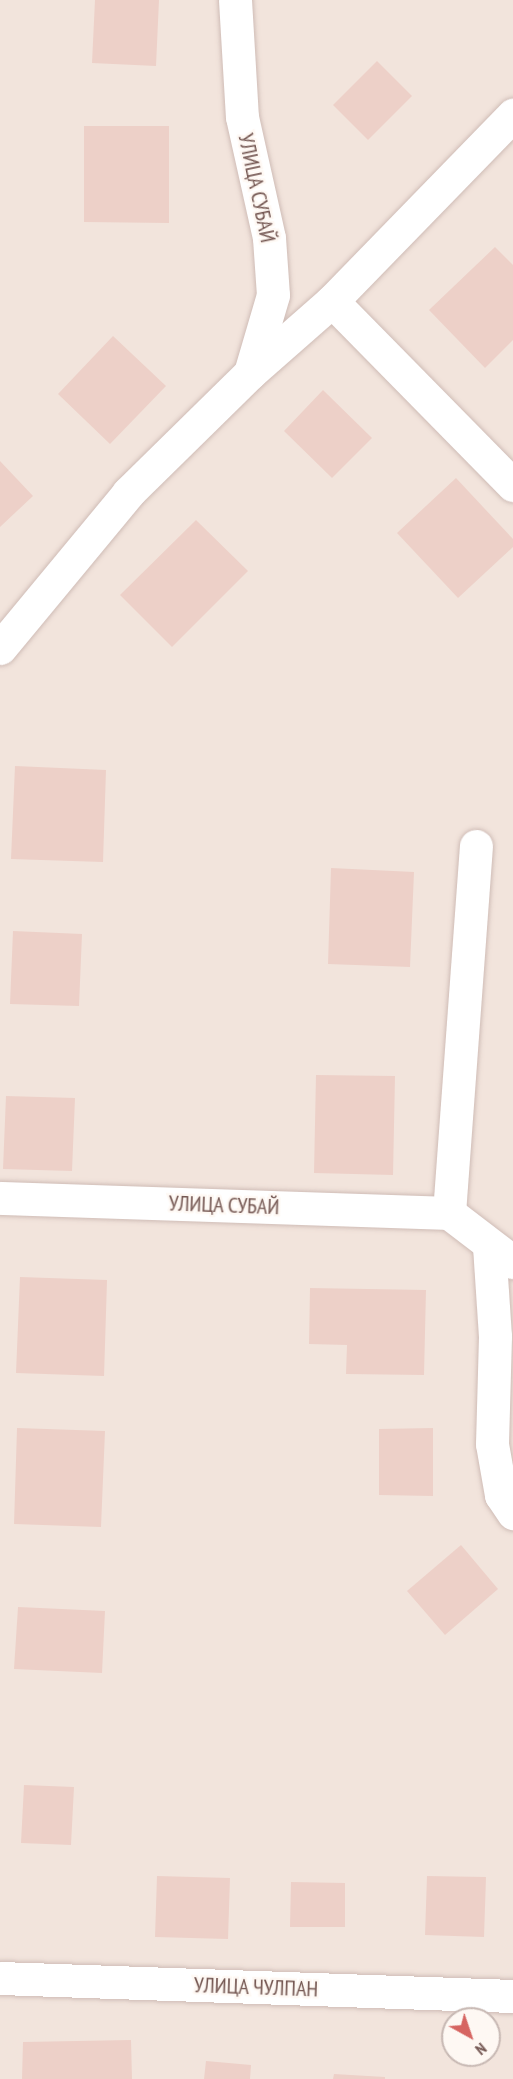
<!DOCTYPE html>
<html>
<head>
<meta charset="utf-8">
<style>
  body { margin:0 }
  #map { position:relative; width:513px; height:2079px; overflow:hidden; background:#fbf3ed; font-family:"PT Sans Narrow",sans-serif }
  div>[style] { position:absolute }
  .residential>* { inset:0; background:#f2e4dc }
  .building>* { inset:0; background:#edd0c8 }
  .roads { filter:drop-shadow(0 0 2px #cfbcb6) drop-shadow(0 0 2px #cfbcb6) }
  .minor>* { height:33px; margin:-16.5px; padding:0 16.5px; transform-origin:16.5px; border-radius:16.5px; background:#fff }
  span { translate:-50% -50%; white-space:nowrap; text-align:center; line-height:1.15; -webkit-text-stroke:4.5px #fef8f3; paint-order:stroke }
  .street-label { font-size:22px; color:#745752 }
  .north { position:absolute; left:441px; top:2007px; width:60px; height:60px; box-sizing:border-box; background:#fef8f3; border:2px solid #c7b8b3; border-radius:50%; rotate:140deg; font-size:16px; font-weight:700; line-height:24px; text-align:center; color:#745752 }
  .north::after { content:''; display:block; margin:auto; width:21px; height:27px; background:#d66561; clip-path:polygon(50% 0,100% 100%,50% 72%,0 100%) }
</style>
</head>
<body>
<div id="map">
  <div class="residential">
    <div style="clip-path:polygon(evenodd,0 0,513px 0,513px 2079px,0 2079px,0 0,453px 2019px,489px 2019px,489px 2055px,453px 2055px,453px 2019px)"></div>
  </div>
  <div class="building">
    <div style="clip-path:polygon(95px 0,159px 0,156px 66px,92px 63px)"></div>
    <div style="clip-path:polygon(377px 61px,412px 96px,368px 140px,333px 105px)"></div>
    <div style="clip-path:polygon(84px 126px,169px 126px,169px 223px,84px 222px)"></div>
    <div style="clip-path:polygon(495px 247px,513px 265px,513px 340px,485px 368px,429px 310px)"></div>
    <div style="clip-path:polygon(113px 336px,166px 386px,110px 444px,58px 394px)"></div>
    <div style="clip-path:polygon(323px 390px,372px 438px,332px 478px,284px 431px)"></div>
    <div style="clip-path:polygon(0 461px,33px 496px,0 527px)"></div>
    <div style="clip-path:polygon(456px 478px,513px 539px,513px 547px,458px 598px,397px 533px)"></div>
    <div style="clip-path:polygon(196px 520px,248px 571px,172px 647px,120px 595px)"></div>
    <div style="clip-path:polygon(15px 766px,106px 770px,103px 862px,11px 859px)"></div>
    <div style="clip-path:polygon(331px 868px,414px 872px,410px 967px,328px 964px)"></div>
    <div style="clip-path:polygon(13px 931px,82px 934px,79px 1006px,10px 1004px)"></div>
    <div style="clip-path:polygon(316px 1075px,395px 1076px,393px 1175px,314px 1173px)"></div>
    <div style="clip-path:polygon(6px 1096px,75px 1098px,72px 1171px,3px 1169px)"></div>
    <div style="clip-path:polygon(20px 1277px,107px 1280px,104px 1376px,16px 1373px)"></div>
    <div style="clip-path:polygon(310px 1288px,426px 1290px,424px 1375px,346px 1374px,347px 1345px,309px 1344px)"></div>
    <div style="clip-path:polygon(17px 1428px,105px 1431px,101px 1527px,14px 1524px)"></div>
    <div style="clip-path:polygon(433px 1428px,433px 1496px,379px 1495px,379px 1429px)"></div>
    <div style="clip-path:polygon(461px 1545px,498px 1589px,445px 1635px,407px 1591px)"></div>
    <div style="clip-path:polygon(18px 1607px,105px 1611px,102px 1673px,14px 1669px)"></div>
    <div style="clip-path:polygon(24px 1785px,74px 1787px,71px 1845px,21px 1843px)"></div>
    <div style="clip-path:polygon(157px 1876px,230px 1878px,228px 1939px,155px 1937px)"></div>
    <div style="clip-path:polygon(427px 1876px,486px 1877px,484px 1937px,425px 1935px)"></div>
    <div style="clip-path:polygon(291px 1882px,345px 1883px,345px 1927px,290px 1927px)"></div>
    <div style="clip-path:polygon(131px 2040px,132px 2079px,22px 2079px,23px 2042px)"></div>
    <div style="clip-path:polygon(206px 2061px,251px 2065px,250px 2079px,204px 2079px)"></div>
    <div style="clip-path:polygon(334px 2074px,385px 2077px,385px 2079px,333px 2079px)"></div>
  </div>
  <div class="roads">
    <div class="minor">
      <div style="left:235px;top:0;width:117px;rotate:86.6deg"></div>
      <div style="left:242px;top:117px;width:124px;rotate:77.4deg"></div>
      <div style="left:269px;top:238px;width:57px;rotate:86deg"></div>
      <div style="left:273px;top:295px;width:81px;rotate:106.4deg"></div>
      <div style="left:332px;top:301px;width:258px;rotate:45.5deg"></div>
      <div style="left:0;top:648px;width:201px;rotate:-50.4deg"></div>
      <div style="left:128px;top:493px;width:171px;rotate:-44.5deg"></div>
      <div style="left:250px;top:373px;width:109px;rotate:-41.3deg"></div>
      <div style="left:332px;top:301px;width:260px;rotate:-45.8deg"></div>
      <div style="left:0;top:1198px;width:449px;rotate:1.9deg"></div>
      <div style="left:449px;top:1213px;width:81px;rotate:37.4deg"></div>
      <div style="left:449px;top:1213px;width:368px;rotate:-85.8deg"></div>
      <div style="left:489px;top:1246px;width:90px;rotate:86.2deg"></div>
      <div style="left:495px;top:1336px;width:108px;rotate:91.6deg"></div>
      <div style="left:492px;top:1444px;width:52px;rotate:80deg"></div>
      <div style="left:501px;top:1495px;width:22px;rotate:56deg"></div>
      <div style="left:0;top:1978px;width:513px;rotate:2.01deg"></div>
    </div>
  </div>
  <div class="street-label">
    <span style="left:257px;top:188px;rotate:78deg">УЛИЦА СУБАЙ</span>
    <span style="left:224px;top:1205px;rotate:2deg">УЛИЦА СУБАЙ</span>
    <span style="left:256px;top:1987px;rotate:2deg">УЛИЦА ЧУЛПАН</span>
  </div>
  <div class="north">N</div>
</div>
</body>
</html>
